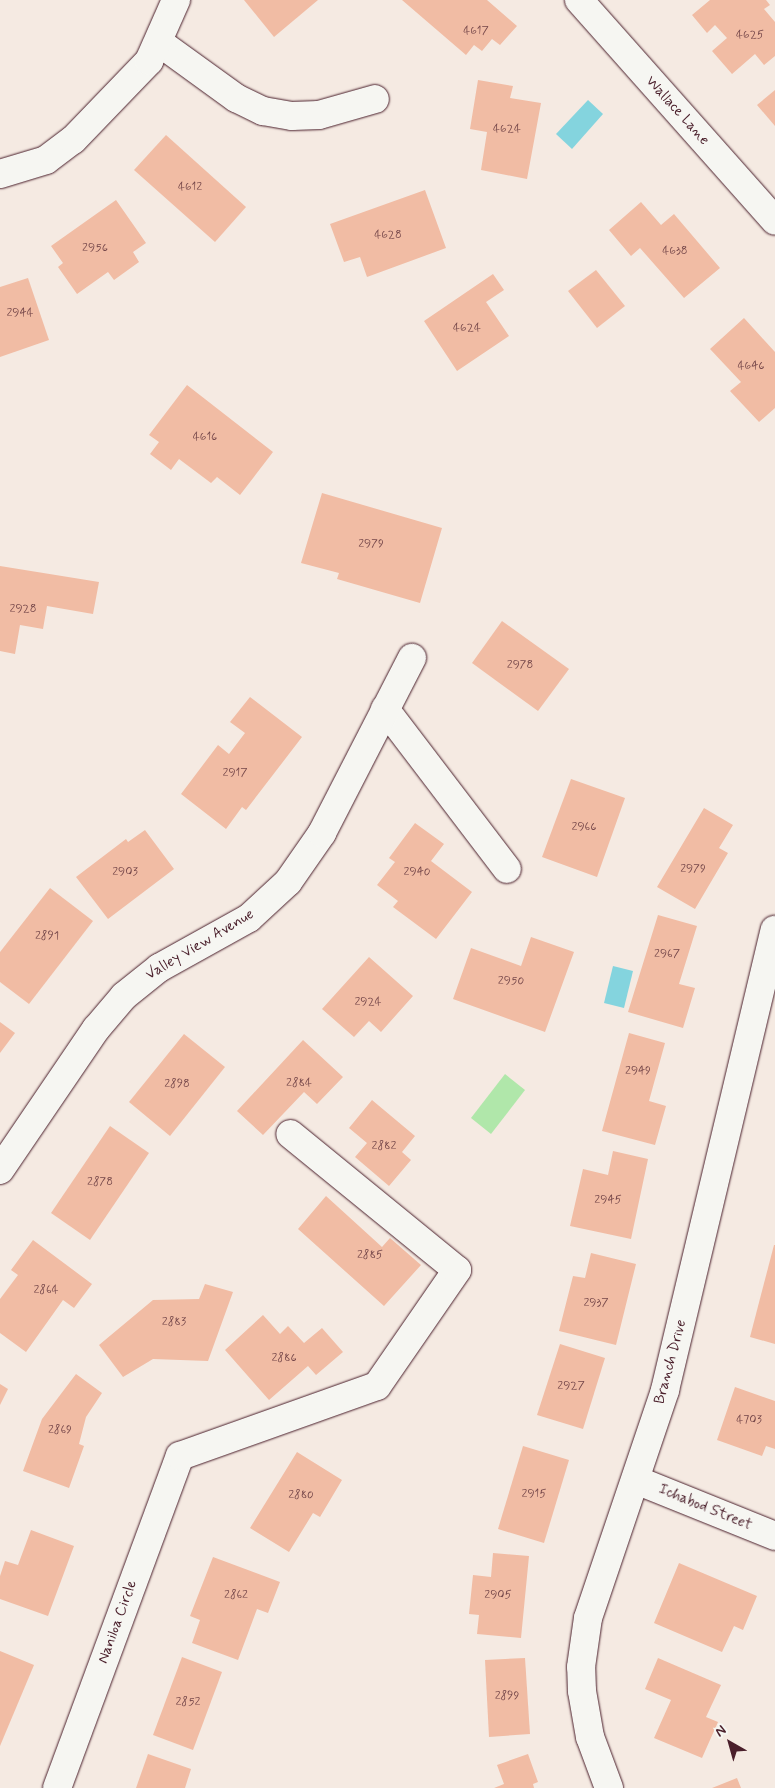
<!DOCTYPE html>
<html>
<head>
<meta charset="utf-8">
<style>
  body { margin:0 }
  #map { position:relative; width:775px; height:1788px; overflow:hidden; background:#f5eae2; font-family:Mynerve,sans-serif }
  div>[style] { position:absolute }
  .green>* { inset:0; background:#b0e7aa }
  .water>* { inset:0; background:#84d4de }
  .building>* { inset:0; background:#f1bca4 }
  .roads { filter:drop-shadow(0 0 1px #4a1f2b) drop-shadow(0 0 1px #4a1f2b) }
  .minor>* { height:28px; margin:-14px; padding:0 14px; transform-origin:14px; border-radius:14px; background:#f6f6f2 }
  span { translate:-50% -50%; white-space:nowrap; text-align:center; line-height:1.15; -webkit-text-stroke:4px #f6f6f2; paint-order:stroke }
  .number-label { font-size:12px; color:#744649 }
  .number-label span { -webkit-text-stroke-width:0 }
  .street-label { font-size:15px; color:#4a1f2b }
  .north { position:absolute; left:705px; top:1718px; width:50px; height:50px; -webkit-text-stroke:4px #f6f6f2; paint-order:stroke; rotate:322deg; font-size:14px; font-weight:700; line-height:20px; text-align:center; color:#4a1f2b }
  .north::after { content:''; display:block; margin:auto; width:18px; height:22px; background:#4a1f2b; clip-path:polygon(50% 0,100% 100%,50% 72%,0 100%) }
</style>
</head>
<body>
<div id="map">
  <div class="green">
    <div style="clip-path:polygon(505px 1074px,525px 1090px,491px 1134px,471px 1118px)"></div>
  </div>
  <div class="water">
    <div style="clip-path:polygon(588px 100px,603px 114px,572px 149px,556px 134px)"></div>
    <div style="clip-path:polygon(613px 966px,633px 971px,624px 1008px,604px 1003px)"></div>
  </div>
  <div class="building">
    <div style="clip-path:polygon(244px 0,318px 0,274px 37px)"></div>
    <div style="clip-path:polygon(402px 0,487px 0,517px 26px,500px 45px,492px 39px,482px 51px,474px 45px,466px 55px)"></div>
    <div style="clip-path:polygon(710px 0,766px 0,770px 5px,764px 9px,775px 22px,775px 56px,764px 65px,755px 54px,732px 74px,712px 51px,727px 38px,715px 25px,707px 33px,692px 15px)"></div>
    <div style="clip-path:polygon(478px 80px,513px 86px,510px 98px,541px 103px,527px 179px,481px 170px,487px 132px,470px 129px)"></div>
    <div style="clip-path:polygon(775px 90px,775px 126px,757px 105px)"></div>
    <div style="clip-path:polygon(166px 135px,246px 207px,215px 242px,134px 170px)"></div>
    <div style="clip-path:polygon(425px 190px,446px 248px,367px 277px,360px 257px,344px 262px,330px 224px)"></div>
    <div style="clip-path:polygon(116px 200px,146px 243px,133px 252px,139px 262px,114px 280px,108px 272px,77px 294px,58px 267px,63px 263px,51px 246px)"></div>
    <div style="clip-path:polygon(641px 202px,661px 225px,674px 214px,720px 268px,684px 298px,640px 248px,631px 256px,609px 230px)"></div>
    <div style="clip-path:polygon(596px 270px,625px 306px,597px 328px,568px 291px)"></div>
    <div style="clip-path:polygon(493px 274px,504px 290px,486px 302px,509px 336px,457px 371px,424px 321px)"></div>
    <div style="clip-path:polygon(28px 278px,49px 340px,0 357px,0 287px)"></div>
    <div style="clip-path:polygon(744px 318px,775px 352px,775px 408px,759px 422px,730px 391px,741px 382px,710px 349px)"></div>
    <div style="clip-path:polygon(187px 385px,273px 452px,240px 495px,217px 477px,211px 483px,179px 459px,171px 470px,150px 454px,159px 442px,149px 435px)"></div>
    <div style="clip-path:polygon(322px 493px,442px 528px,420px 603px,337px 579px,339px 573px,301px 563px)"></div>
    <div style="clip-path:polygon(0 566px,99px 582px,93px 614px,47px 606px,43px 629px,20px 625px,15px 654px,0 651px)"></div>
    <div style="clip-path:polygon(502px 621px,569px 669px,538px 711px,472px 663px)"></div>
    <div style="clip-path:polygon(250px 697px,302px 737px,246px 810px,242px 807px,226px 829px,181px 794px,218px 745px,229px 754px,245px 733px,230px 722px)"></div>
    <div style="clip-path:polygon(571px 779px,625px 798px,597px 877px,542px 857px)"></div>
    <div style="clip-path:polygon(704px 808px,733px 825px,719px 848px,728px 853px,695px 909px,657px 887px)"></div>
    <div style="clip-path:polygon(415px 823px,444px 844px,431px 861px,472px 892px,436px 939px,393px 907px,398px 901px,377px 885px,395px 862px,389px 858px)"></div>
    <div style="clip-path:polygon(145px 830px,174px 869px,108px 919px,76px 877px,126px 839px,128px 842px)"></div>
    <div style="clip-path:polygon(50px 888px,93px 921px,29px 1004px,0 982px,0 952px)"></div>
    <div style="clip-path:polygon(658px 915px,697px 926px,679px 984px,695px 988px,683px 1028px,628px 1012px)"></div>
    <div style="clip-path:polygon(531px 937px,574px 952px,545px 1032px,453px 999px,471px 948px,521px 966px)"></div>
    <div style="clip-path:polygon(369px 957px,413px 996px,381px 1032px,369px 1021px,354px 1037px,322px 1009px)"></div>
    <div style="clip-path:polygon(0 1022px,15px 1033px,0 1053px)"></div>
    <div style="clip-path:polygon(629px 1033px,665px 1043px,649px 1101px,666px 1106px,655px 1145px,602px 1131px)"></div>
    <div style="clip-path:polygon(184px 1034px,225px 1067px,170px 1136px,129px 1102px)"></div>
    <div style="clip-path:polygon(303px 1040px,343px 1077px,317px 1104px,304px 1092px,263px 1135px,237px 1111px)"></div>
    <div style="clip-path:polygon(372px 1100px,415px 1136px,402px 1152px,411px 1160px,389px 1186px,355px 1157px,367px 1143px,349px 1128px)"></div>
    <div style="clip-path:polygon(110px 1126px,149px 1153px,90px 1240px,51px 1213px)"></div>
    <div style="clip-path:polygon(613px 1151px,648px 1159px,631px 1239px,570px 1226px,583px 1169px,608px 1175px)"></div>
    <div style="clip-path:polygon(326px 1196px,382px 1247px,390px 1238px,421px 1265px,384px 1306px,298px 1229px)"></div>
    <div style="clip-path:polygon(33px 1240px,92px 1284px,74px 1308px,63px 1300px,26px 1352px,0 1333px,0 1299px,18px 1275px,11px 1270px)"></div>
    <div style="clip-path:polygon(774px 1245px,775px 1245px,775px 1344px,750px 1337px)"></div>
    <div style="clip-path:polygon(591px 1253px,636px 1264px,616px 1345px,559px 1331px,573px 1276px,585px 1278px)"></div>
    <div style="clip-path:polygon(205px 1284px,233px 1292px,208px 1361px,153px 1359px,123px 1377px,99px 1345px,153px 1300px,199px 1299px)"></div>
    <div style="clip-path:polygon(263px 1315px,280px 1334px,288px 1326px,304px 1343px,322px 1328px,343px 1352px,316px 1375px,308px 1366px,269px 1400px,225px 1350px)"></div>
    <div style="clip-path:polygon(560px 1344px,605px 1358px,583px 1429px,537px 1415px)"></div>
    <div style="clip-path:polygon(76px 1374px,102px 1393px,86px 1417px,79px 1444px,84px 1446px,69px 1488px,23px 1471px,42px 1419px)"></div>
    <div style="clip-path:polygon(0 1384px,8px 1389px,0 1405px)"></div>
    <div style="clip-path:polygon(735px 1387px,775px 1401px,775px 1449px,766px 1446px,762px 1456px,717px 1440px)"></div>
    <div style="clip-path:polygon(523px 1446px,569px 1460px,544px 1543px,498px 1529px)"></div>
    <div style="clip-path:polygon(297px 1452px,342px 1480px,320px 1517px,313px 1513px,289px 1552px,250px 1528px)"></div>
    <div style="clip-path:polygon(31px 1530px,74px 1546px,48px 1616px,0 1599px,0 1576px,5px 1561px,18px 1565px)"></div>
    <div style="clip-path:polygon(493px 1553px,529px 1556px,521px 1638px,477px 1634px,479px 1615px,469px 1614px,473px 1575px,491px 1577px)"></div>
    <div style="clip-path:polygon(213px 1557px,280px 1582px,268px 1613px,257px 1609px,238px 1660px,192px 1643px,200px 1620px,190px 1616px)"></div>
    <div style="clip-path:polygon(679px 1563px,757px 1596px,743px 1630px,734px 1626px,722px 1652px,654px 1623px)"></div>
    <div style="clip-path:polygon(0 1651px,34px 1665px,0 1746px)"></div>
    <div style="clip-path:polygon(182px 1657px,222px 1672px,193px 1750px,153px 1735px)"></div>
    <div style="clip-path:polygon(525px 1658px,530px 1734px,489px 1737px,485px 1660px)"></div>
    <div style="clip-path:polygon(658px 1658px,721px 1685px,706px 1717px,718px 1722px,702px 1758px,654px 1738px,671px 1700px,645px 1689px)"></div>
    <div style="clip-path:polygon(148px 1754px,191px 1769px,185px 1788px,136px 1788px)"></div>
    <div style="clip-path:polygon(528px 1754px,538px 1782px,533px 1784px,534px 1788px,494px 1788px,504px 1784px,497px 1765px)"></div>
    <div style="clip-path:polygon(737px 1778px,741px 1788px,712px 1788px)"></div>
  </div>
  <div class="roads">
    <div class="minor">
      <div style="left:579px;top:0;width:295px;rotate:48.4deg"></div>
      <div style="left:160px;top:43px;width:94px;rotate:35.9deg"></div>
      <div style="left:236px;top:98px;width:30px;rotate:26deg"></div>
      <div style="left:263px;top:111px;width:29px;rotate:10deg"></div>
      <div style="left:292px;top:116px;width:27px;rotate:-2deg"></div>
      <div style="left:319px;top:115px;width:58px;rotate:-15.9deg"></div>
      <div style="left:0;top:174px;width:48px;rotate:-16.9deg"></div>
      <div style="left:46px;top:160px;width:34px;rotate:-37deg"></div>
      <div style="left:73px;top:140px;width:110px;rotate:-46.1deg"></div>
      <div style="left:149px;top:61px;width:67px;rotate:-66.1deg"></div>
      <div style="left:385px;top:709px;width:201px;rotate:52.7deg"></div>
      <div style="left:0;top:1170px;width:171px;rotate:-55.8deg"></div>
      <div style="left:96px;top:1029px;width:43px;rotate:-49.7deg"></div>
      <div style="left:124px;top:996px;width:45px;rotate:-38.7deg"></div>
      <div style="left:159px;top:968px;width:103px;rotate:-29.1deg"></div>
      <div style="left:249px;top:918px;width:53px;rotate:-42.7deg"></div>
      <div style="left:288px;top:882px;width:60px;rotate:-55.2deg"></div>
      <div style="left:322px;top:833px;width:197px;rotate:-62.8deg"></div>
      <div style="left:636px;top:1480px;width:150px;rotate:21.9deg"></div>
      <div style="left:57px;top:1788px;width:354px;rotate:-69.7deg"></div>
      <div style="left:180px;top:1456px;width:209px;rotate:-19.6deg"></div>
      <div style="left:377px;top:1386px;width:141px;rotate:-55.4deg"></div>
      <div style="left:457px;top:1270px;width:215px;rotate:-140.8deg"></div>
      <div style="left:609px;top:1788px;width:54px;rotate:-110.4deg"></div>
      <div style="left:590px;top:1737px;width:47px;rotate:-99.9deg"></div>
      <div style="left:582px;top:1691px;width:24px;rotate:-92deg"></div>
      <div style="left:581px;top:1667px;width:49px;rotate:-81.9deg"></div>
      <div style="left:588px;top:1618px;width:241px;rotate:-71.3deg"></div>
      <div style="left:665px;top:1390px;width:473px;rotate:-76.6deg"></div>
    </div>
  </div>
  <div class="number-label">
    <span style="left:476px;top:32px">4617</span>
    <span style="left:750px;top:36px">4625</span>
    <span style="left:507px;top:130px">4624</span>
    <span style="left:190px;top:188px">4612</span>
    <span style="left:388px;top:236px">4628</span>
    <span style="left:95px;top:249px">2956</span>
    <span style="left:675px;top:252px">4638</span>
    <span style="left:20px;top:314px">2944</span>
    <span style="left:467px;top:329px">4624</span>
    <span style="left:751px;top:367px">4646</span>
    <span style="left:205px;top:438px">4616</span>
    <span style="left:371px;top:545px">2979</span>
    <span style="left:23px;top:610px">2928</span>
    <span style="left:520px;top:666px">2978</span>
    <span style="left:235px;top:774px">2917</span>
    <span style="left:584px;top:828px">2966</span>
    <span style="left:693px;top:870px">2979</span>
    <span style="left:125px;top:873px">2903</span>
    <span style="left:417px;top:873px">2940</span>
    <span style="left:47px;top:937px">2891</span>
    <span style="left:667px;top:955px">2967</span>
    <span style="left:511px;top:982px">2950</span>
    <span style="left:368px;top:1003px">2924</span>
    <span style="left:638px;top:1072px">2949</span>
    <span style="left:299px;top:1084px">2884</span>
    <span style="left:177px;top:1085px">2898</span>
    <span style="left:384px;top:1147px">2882</span>
    <span style="left:100px;top:1183px">2878</span>
    <span style="left:608px;top:1201px">2945</span>
    <span style="left:370px;top:1256px">2885</span>
    <span style="left:46px;top:1291px">2864</span>
    <span style="left:596px;top:1304px">2937</span>
    <span style="left:174px;top:1323px">2883</span>
    <span style="left:284px;top:1359px">2886</span>
    <span style="left:571px;top:1387px">2927</span>
    <span style="left:749px;top:1421px">4703</span>
    <span style="left:60px;top:1431px">2869</span>
    <span style="left:534px;top:1495px">2915</span>
    <span style="left:301px;top:1496px">2880</span>
    <span style="left:236px;top:1596px">2862</span>
    <span style="left:498px;top:1596px">2905</span>
    <span style="left:507px;top:1697px">2899</span>
    <span style="left:188px;top:1703px">2852</span>
  </div>
  <div class="street-label">
    <span style="left:677px;top:111px;rotate:48deg">Wallace Lane</span>
    <span style="left:200px;top:945px;rotate:-31deg">Valley View Avenue</span>
    <span style="left:671px;top:1362px;rotate:-75deg">Branch Drive</span>
    <span style="left:705px;top:1508px;rotate:22deg">Ichabod Street</span>
    <span style="left:118px;top:1622px;rotate:-70deg">Naniloa Circle</span>
  </div>
  <div class="north">N</div>
</div>
</body>
</html>
